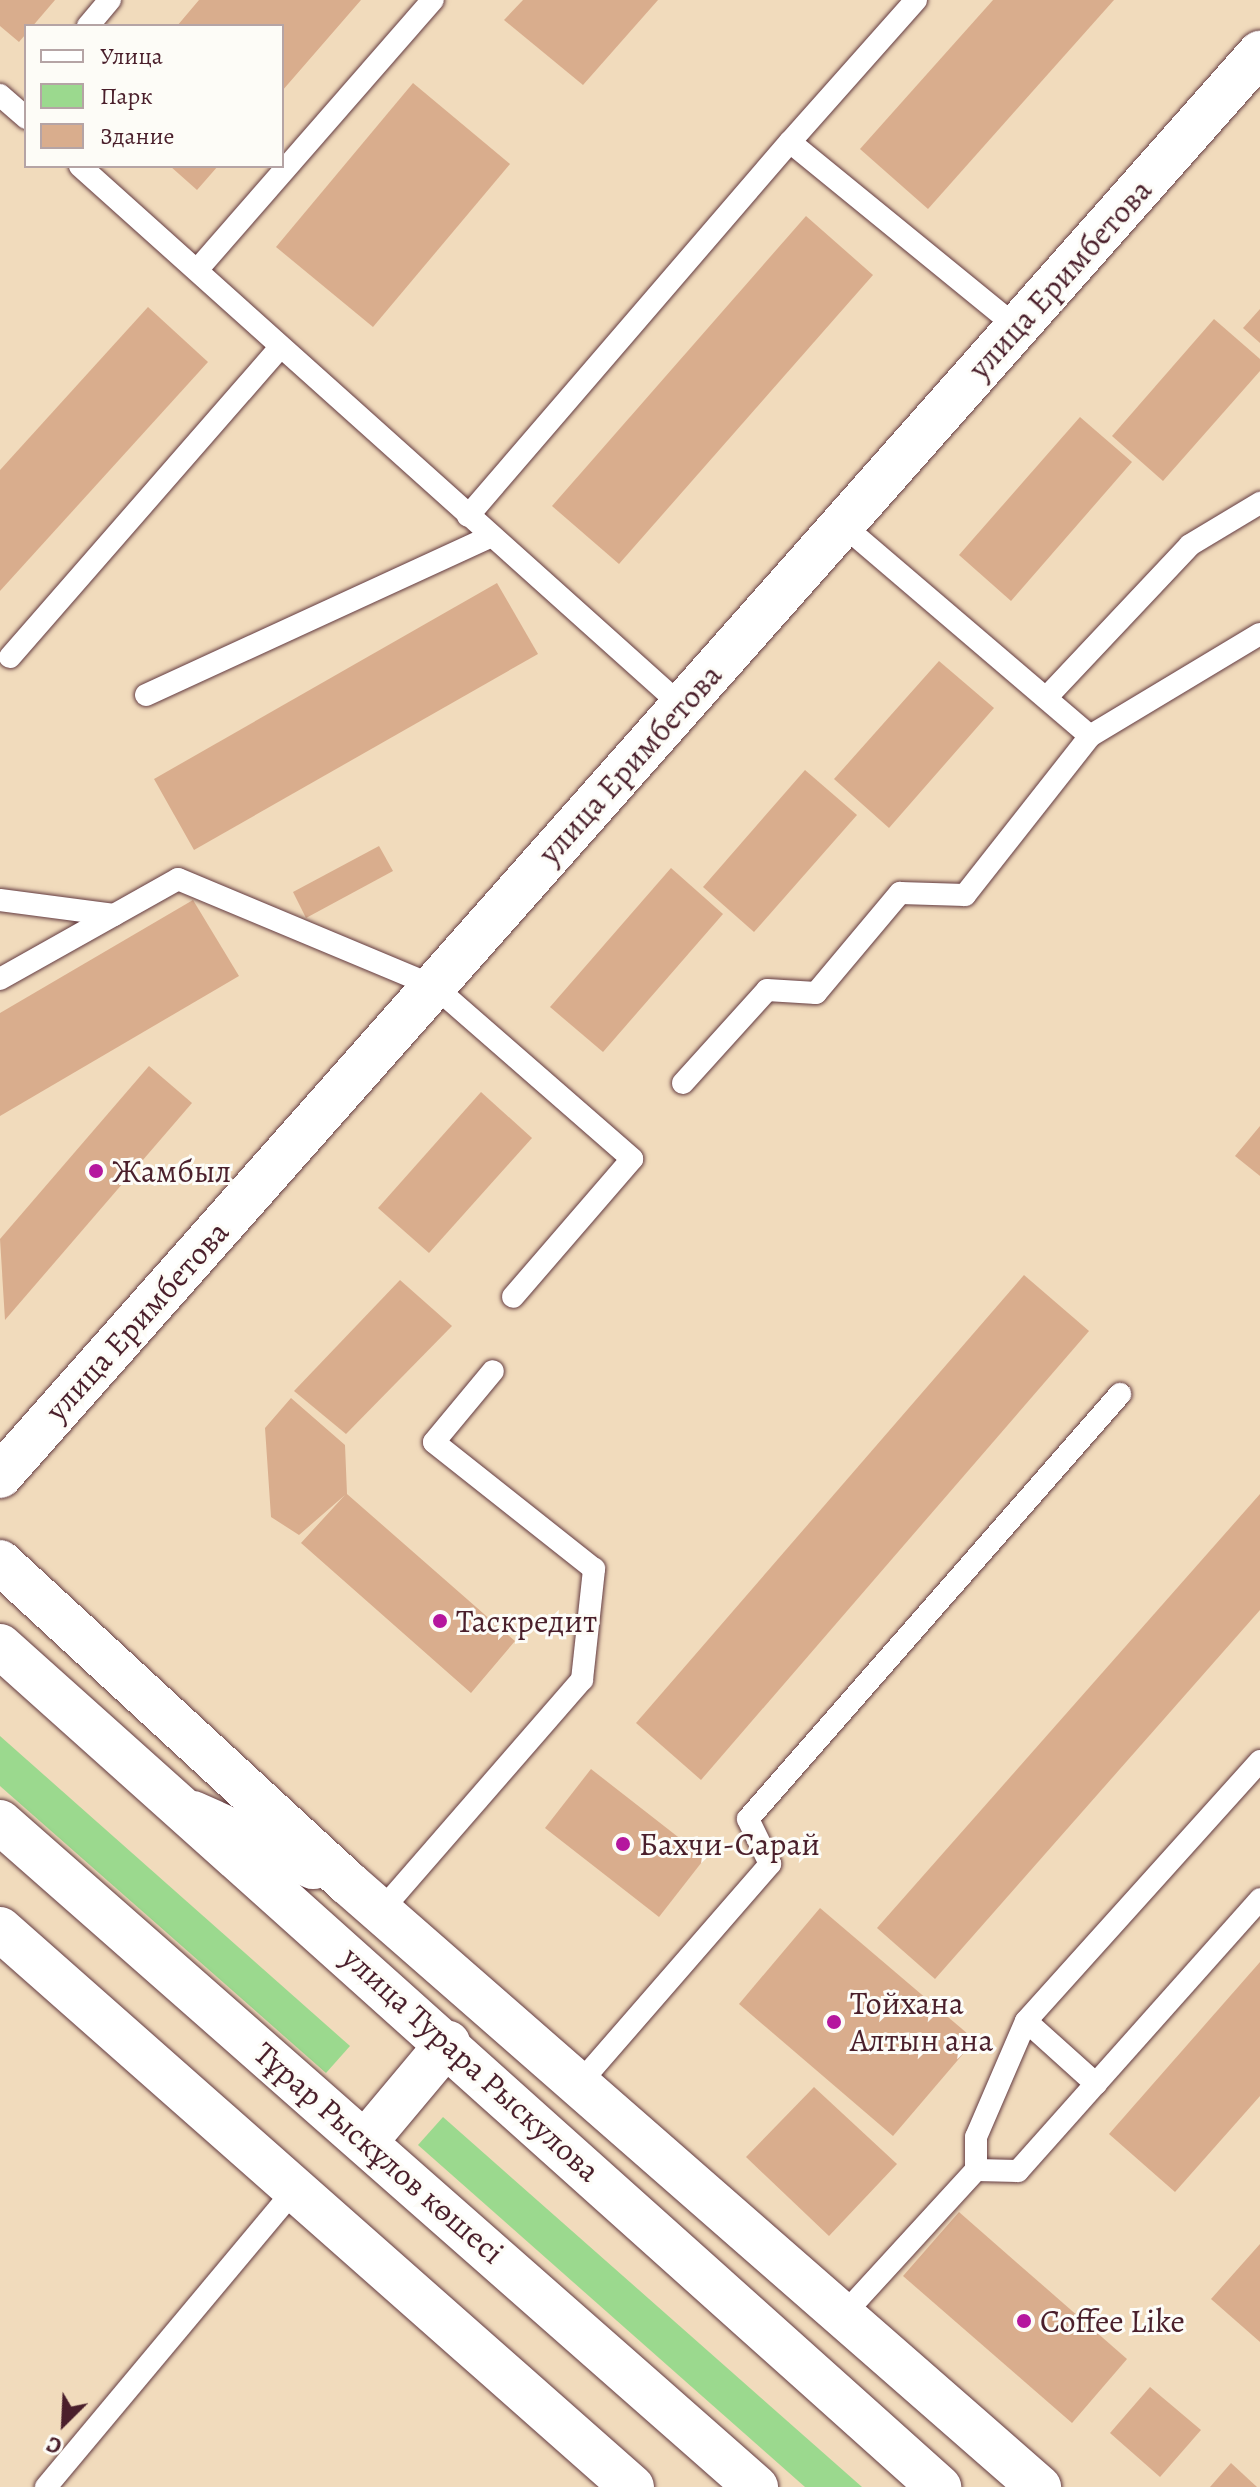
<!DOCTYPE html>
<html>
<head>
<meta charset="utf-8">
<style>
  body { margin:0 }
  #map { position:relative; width:1260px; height:2487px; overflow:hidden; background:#f1dbbc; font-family:Alegreya,serif }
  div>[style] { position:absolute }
  .green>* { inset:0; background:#9bd98e }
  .building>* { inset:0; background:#d9ad8d }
  .roads { filter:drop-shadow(0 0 2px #633b41) drop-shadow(0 0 2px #633b41) }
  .lane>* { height:22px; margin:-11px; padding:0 11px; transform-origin:11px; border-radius:11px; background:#fff }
  .street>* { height:44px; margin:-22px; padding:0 22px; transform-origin:22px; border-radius:22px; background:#fff }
  .secondary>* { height:44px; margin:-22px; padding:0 22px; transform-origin:22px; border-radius:22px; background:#fff }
  .primary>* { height:44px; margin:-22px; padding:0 22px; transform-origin:22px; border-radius:22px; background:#fff }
  .dots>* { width:22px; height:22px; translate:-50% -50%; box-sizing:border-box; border:4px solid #fdfcf7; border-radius:50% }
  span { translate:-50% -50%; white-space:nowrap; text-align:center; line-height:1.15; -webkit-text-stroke:6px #fdfcf7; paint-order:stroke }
  .street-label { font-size:32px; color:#4a1f2b }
  .poi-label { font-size:32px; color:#4a1f2b }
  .left { translate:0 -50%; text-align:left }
  .legend { position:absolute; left:24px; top:24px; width:260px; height:144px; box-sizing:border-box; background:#fdfcf7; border:2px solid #b5a4a5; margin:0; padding:10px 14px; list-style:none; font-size:24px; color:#4a1f2b }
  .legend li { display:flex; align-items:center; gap:16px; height:40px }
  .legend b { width:40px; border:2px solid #b5a4a5 }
  .north { position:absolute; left:24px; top:2383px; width:80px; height:80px; -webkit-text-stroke:6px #fdfcf7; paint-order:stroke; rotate:204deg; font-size:22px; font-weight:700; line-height:32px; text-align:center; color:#4a1f2b }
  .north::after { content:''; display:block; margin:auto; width:28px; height:36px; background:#4a1f2b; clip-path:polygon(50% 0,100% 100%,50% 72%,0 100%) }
</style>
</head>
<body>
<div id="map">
  <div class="green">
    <div style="clip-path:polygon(0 1736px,350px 2046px,326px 2073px,0 1786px)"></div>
    <div style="clip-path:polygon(443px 2117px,862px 2487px,805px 2487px,418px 2145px)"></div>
  </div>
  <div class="building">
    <div style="clip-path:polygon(0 0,55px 0,19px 42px,0 26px)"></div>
    <div style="clip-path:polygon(199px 0,361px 0,282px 91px,282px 26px,177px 26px)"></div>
    <div style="clip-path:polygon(523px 0,658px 0,583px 85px,504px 20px)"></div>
    <div style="clip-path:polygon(993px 0,1114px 0,928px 209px,860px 149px)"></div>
    <div style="clip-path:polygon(413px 83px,510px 164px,373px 327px,276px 247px)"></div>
    <div style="clip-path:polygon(170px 166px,218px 166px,197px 190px)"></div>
    <div style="clip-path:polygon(806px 216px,873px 275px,619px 564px,552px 506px)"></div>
    <div style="clip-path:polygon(148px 307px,208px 362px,0 591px,0 470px)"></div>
    <div style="clip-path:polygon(1260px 309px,1260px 343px,1243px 328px)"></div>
    <div style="clip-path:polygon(1214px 319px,1260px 359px,1260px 371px,1163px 481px,1112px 436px)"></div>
    <div style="clip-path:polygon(1080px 417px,1132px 462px,1011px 601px,959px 555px)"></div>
    <div style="clip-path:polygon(497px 583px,538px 654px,194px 850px,154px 779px)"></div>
    <div style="clip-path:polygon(939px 661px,994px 708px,889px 828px,834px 779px)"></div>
    <div style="clip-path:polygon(805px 770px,857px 815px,754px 932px,703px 887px)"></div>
    <div style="clip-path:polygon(379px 846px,393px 871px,306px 918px,293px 892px)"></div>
    <div style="clip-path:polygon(671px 868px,723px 914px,603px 1052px,550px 1007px)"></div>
    <div style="clip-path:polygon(193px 900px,239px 976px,0 1116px,0 1013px)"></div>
    <div style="clip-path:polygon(149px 1066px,192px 1103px,5px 1320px,0 1239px)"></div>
    <div style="clip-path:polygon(481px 1092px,532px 1138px,429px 1253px,378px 1208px)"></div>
    <div style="clip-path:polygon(1260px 1126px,1260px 1176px,1235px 1156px)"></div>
    <div style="clip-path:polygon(1024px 1275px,1089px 1331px,701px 1780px,636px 1723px)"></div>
    <div style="clip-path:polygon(400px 1280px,452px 1326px,346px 1434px,294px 1391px)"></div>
    <div style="clip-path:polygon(291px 1398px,345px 1445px,347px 1494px,515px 1641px,471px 1693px,301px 1543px,345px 1495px,299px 1535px,271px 1517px,265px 1428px)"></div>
    <div style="clip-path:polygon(1260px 1494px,1260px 1610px,935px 1979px,877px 1928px)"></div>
    <div style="clip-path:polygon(591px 1769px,705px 1858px,659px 1917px,545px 1828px)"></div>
    <div style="clip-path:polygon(820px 1908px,975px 2040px,893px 2136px,739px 2004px)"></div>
    <div style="clip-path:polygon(1260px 1962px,1260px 2096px,1175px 2192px,1109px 2134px)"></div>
    <div style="clip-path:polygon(814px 2087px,897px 2164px,829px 2236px,746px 2157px)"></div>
    <div style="clip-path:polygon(959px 2212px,1127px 2359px,1072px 2423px,903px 2276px)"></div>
    <div style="clip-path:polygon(1260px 2244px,1260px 2342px,1211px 2299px)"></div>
    <div style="clip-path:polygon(1150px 2387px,1201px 2430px,1160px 2477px,1110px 2433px)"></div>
    <div style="clip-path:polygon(1231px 2463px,1257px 2487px,1210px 2487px)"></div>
  </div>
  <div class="roads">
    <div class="lane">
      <div style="left:916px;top:0;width:190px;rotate:131.6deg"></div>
      <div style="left:790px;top:142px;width:293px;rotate:39.2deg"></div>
      <div style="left:88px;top:26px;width:34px;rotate:-50deg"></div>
      <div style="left:0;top:95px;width:35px;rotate:41deg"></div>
      <div style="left:80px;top:166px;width:809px;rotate:41.89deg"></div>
      <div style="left:198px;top:269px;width:357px;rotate:-48.9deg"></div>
      <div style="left:468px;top:516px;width:494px;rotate:-49.3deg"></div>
      <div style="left:10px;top:657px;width:411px;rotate:-48.9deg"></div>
      <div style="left:146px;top:695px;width:380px;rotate:-24.7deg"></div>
      <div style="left:1046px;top:698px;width:210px;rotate:-46.7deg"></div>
      <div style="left:1190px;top:545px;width:82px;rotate:-31deg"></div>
      <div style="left:1090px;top:736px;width:198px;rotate:-31deg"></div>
      <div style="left:0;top:900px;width:115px;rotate:7.5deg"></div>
      <div style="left:0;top:979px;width:204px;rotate:-29.3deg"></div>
      <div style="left:178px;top:879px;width:277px;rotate:22.7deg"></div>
      <div style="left:434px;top:986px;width:263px;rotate:41.1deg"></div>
      <div style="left:632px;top:1159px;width:182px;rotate:130.8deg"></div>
      <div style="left:683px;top:1083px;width:125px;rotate:-47.9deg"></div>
      <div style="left:767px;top:990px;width:49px;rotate:3.5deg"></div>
      <div style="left:816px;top:993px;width:131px;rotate:-50deg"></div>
      <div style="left:900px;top:893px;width:65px;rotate:1.8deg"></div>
      <div style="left:965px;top:895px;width:202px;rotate:-51.8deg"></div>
      <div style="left:1090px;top:736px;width:326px;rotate:-139.5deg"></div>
      <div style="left:380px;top:1912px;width:308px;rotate:-49deg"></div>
      <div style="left:582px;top:1680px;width:112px;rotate:-83.8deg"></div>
      <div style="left:594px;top:1569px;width:204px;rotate:-141.6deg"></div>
      <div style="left:434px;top:1442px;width:92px;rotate:-50.3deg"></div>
      <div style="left:1096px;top:2084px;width:94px;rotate:-138deg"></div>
      <div style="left:1026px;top:2021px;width:350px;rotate:-48deg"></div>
      <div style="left:578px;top:2085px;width:293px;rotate:-49deg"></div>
      <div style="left:770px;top:1864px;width:50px;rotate:-116.1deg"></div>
      <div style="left:748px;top:1819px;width:565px;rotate:-48.8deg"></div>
      <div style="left:976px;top:2170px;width:33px;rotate:-90deg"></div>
      <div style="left:976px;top:2137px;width:126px;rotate:-66.7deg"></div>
      <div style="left:844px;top:2314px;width:195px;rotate:-47.5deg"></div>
      <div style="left:976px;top:2170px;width:42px;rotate:1.4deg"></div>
      <div style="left:1018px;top:2171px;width:364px;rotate:-48.3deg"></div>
      <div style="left:46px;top:2487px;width:388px;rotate:-50.1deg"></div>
    </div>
    <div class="street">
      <div style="left:0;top:1562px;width:473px;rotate:42.7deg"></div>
      <div style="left:348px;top:1883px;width:918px;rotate:41.16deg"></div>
      <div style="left:193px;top:1813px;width:132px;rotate:24.2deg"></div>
      <div style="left:0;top:1929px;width:843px;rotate:41.44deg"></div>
    </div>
    <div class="secondary">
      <div style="left:0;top:1476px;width:1901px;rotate:-48.48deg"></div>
    </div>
    <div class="primary">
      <div style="left:0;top:1646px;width:1261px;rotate:41.85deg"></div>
      <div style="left:0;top:1822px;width:1007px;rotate:41.34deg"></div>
      <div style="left:366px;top:2141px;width:128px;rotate:-50.1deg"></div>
    </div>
  </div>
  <div class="dots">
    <div style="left:96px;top:1171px;background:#b5179e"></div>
    <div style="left:440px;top:1621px;background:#b5179e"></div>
    <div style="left:623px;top:1844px;background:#b5179e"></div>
    <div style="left:834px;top:2022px;background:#b5179e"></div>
    <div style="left:1024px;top:2321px;background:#b5179e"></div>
  </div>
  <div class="street-label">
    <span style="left:1060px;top:279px;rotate:-48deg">улица Еримбетова</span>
    <span style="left:630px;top:764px;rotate:-48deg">улица Еримбетова</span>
    <span style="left:137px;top:1321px;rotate:-48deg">улица Еримбетова</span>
    <span style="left:471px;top:2064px;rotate:42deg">улица Турара Рыскулова</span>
    <span style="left:379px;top:2153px;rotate:41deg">Тұрар Рыскұлов көшесі</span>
  </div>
  <div class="poi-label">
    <span class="left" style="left:112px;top:1171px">Жамбыл</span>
    <span class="left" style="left:456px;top:1621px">Таскредит</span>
    <span class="left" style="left:639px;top:1844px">Бахчи-Сарай</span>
    <span class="left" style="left:850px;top:2022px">Тойхана<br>Алтын ана</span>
    <span class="left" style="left:1040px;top:2321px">Coffee Like</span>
  </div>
  <ul class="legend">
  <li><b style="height:10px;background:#fff"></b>Улица</li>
  <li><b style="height:22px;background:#9bd98e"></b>Парк</li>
  <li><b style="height:22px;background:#d9ad8d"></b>Здание</li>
  </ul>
  <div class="north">С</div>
</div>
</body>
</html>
